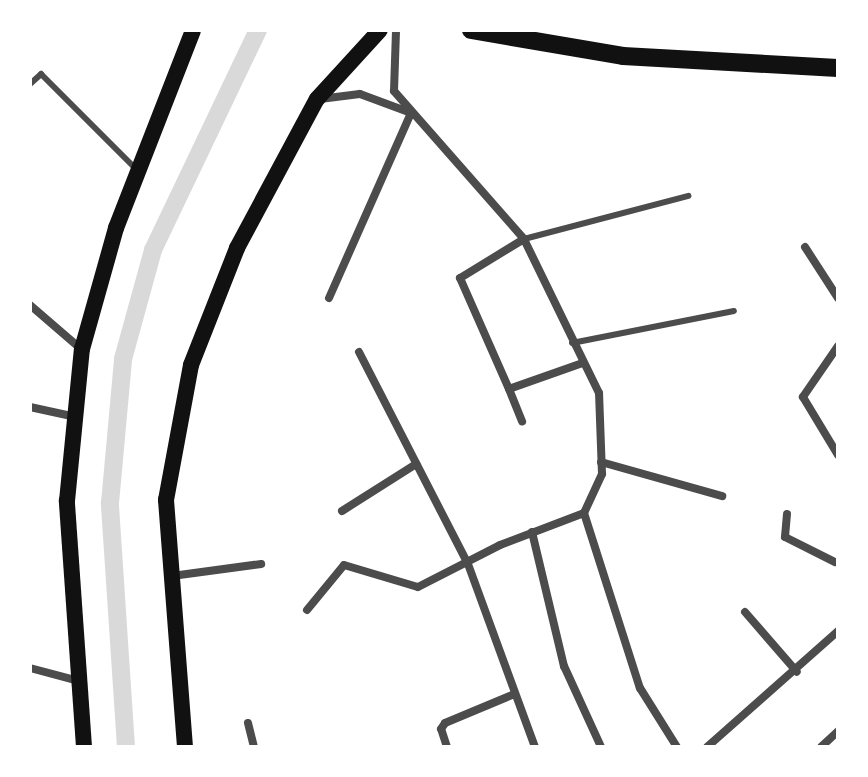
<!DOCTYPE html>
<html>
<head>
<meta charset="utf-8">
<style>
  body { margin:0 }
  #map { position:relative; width:868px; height:777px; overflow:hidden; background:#fff; font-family:Cabin,sans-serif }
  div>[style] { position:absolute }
  .canal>* { height:18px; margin:-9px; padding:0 9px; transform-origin:9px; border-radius:9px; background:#d9d9d9 }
  .service>* { height:6px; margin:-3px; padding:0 3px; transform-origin:3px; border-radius:3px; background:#4c4c4c }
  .minor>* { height:8px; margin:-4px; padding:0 4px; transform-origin:4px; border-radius:4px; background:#4c4c4c }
  .secondary>* { height:16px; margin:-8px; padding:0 8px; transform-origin:8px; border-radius:8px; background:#111 }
  .primary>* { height:18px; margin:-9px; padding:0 9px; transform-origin:9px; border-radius:9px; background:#111 }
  span { translate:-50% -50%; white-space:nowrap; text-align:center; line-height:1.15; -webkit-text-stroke:8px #fff; paint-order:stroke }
  .frame { position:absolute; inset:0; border:32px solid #fff; pointer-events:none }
</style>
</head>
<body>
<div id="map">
  <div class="canal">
    <div style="left:126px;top:747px;width:245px;rotate:-93.8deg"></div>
    <div style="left:110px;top:503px;width:145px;rotate:-84.8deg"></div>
    <div style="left:123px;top:359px;width:113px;rotate:-74.6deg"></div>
    <div style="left:153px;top:250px;width:244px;rotate:-64.5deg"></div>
  </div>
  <div class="service">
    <div style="left:30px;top:84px;width:15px;rotate:-42deg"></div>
    <div style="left:41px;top:74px;width:134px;rotate:45deg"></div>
    <div style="left:524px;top:239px;width:170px;rotate:-14.7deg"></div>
    <div style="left:572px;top:343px;width:165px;rotate:-11.2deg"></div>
  </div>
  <div class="minor">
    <div style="left:320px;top:99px;width:40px;rotate:-7.1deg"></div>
    <div style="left:360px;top:94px;width:54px;rotate:20.4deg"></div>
    <div style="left:524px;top:239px;width:75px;rotate:148.6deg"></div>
    <div style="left:460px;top:278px;width:121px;rotate:66.2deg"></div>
    <div style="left:509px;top:389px;width:78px;rotate:-19.4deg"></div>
    <div style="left:805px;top:247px;width:61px;rotate:57.1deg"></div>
    <div style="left:329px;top:298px;width:202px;rotate:-66.1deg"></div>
    <div style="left:30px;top:305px;width:67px;rotate:40.8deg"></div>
    <div style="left:838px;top:346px;width:62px;rotate:124.5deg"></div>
    <div style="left:803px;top:397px;width:68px;rotate:58.9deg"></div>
    <div style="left:359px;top:352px;width:238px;rotate:62.8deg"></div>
    <div style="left:468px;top:564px;width:195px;rotate:69.9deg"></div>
    <div style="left:509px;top:389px;width:35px;rotate:68deg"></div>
    <div style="left:30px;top:407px;width:47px;rotate:12.3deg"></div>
    <div style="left:601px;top:462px;width:126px;rotate:15.7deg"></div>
    <div style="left:342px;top:511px;width:88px;rotate:-32.4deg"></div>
    <div style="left:584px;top:513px;width:184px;rotate:72.3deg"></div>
    <div style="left:640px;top:688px;width:70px;rotate:57.9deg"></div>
    <div style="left:787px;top:514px;width:23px;rotate:95deg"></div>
    <div style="left:785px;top:537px;width:56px;rotate:26.6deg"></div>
    <div style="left:532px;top:532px;width:138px;rotate:76.6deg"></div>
    <div style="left:564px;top:666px;width:89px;rotate:65.4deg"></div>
    <div style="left:172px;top:576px;width:90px;rotate:-7.7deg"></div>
    <div style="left:307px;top:610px;width:58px;rotate:-50.6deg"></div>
    <div style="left:344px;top:565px;width:77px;rotate:16.6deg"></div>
    <div style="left:418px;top:587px;width:92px;rotate:-27.1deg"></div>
    <div style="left:500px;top:545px;width:90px;rotate:-20.9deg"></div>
    <div style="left:584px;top:513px;width:43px;rotate:-65.2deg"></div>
    <div style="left:602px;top:474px;width:81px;rotate:-92.1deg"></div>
    <div style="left:599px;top:393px;width:171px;rotate:-116deg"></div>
    <div style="left:524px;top:239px;width:197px;rotate:-131.3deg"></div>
    <div style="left:394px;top:91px;width:61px;rotate:-88.1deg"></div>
    <div style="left:745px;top:612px;width:79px;rotate:49.1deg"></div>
    <div style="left:30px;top:668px;width:51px;rotate:14.9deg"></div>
    <div style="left:248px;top:723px;width:25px;rotate:76deg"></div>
    <div style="left:447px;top:747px;width:19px;rotate:-108deg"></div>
    <div style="left:441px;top:729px;width:7px;rotate:-56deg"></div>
    <div style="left:445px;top:723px;width:73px;rotate:-22.7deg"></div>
    <div style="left:707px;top:747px;width:175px;rotate:-41.5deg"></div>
    <div style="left:821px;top:747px;width:23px;rotate:-43deg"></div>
  </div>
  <div class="secondary">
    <div style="left:84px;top:747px;width:247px;rotate:-94deg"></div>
    <div style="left:67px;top:501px;width:153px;rotate:-84.4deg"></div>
    <div style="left:82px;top:349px;width:126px;rotate:-74.3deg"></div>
    <div style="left:116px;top:228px;width:212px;rotate:-68.7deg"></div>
    <div style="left:185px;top:747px;width:248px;rotate:-94.4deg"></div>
    <div style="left:166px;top:500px;width:137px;rotate:-79.5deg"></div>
    <div style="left:191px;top:365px;width:126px;rotate:-68.5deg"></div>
    <div style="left:237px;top:248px;width:169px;rotate:-61.8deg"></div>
    <div style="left:317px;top:99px;width:93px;rotate:-47.6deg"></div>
  </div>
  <div class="primary">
    <div style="left:471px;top:30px;width:154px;rotate:9.7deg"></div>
    <div style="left:623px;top:56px;width:215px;rotate:3.2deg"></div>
  </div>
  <div class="frame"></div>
</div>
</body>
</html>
